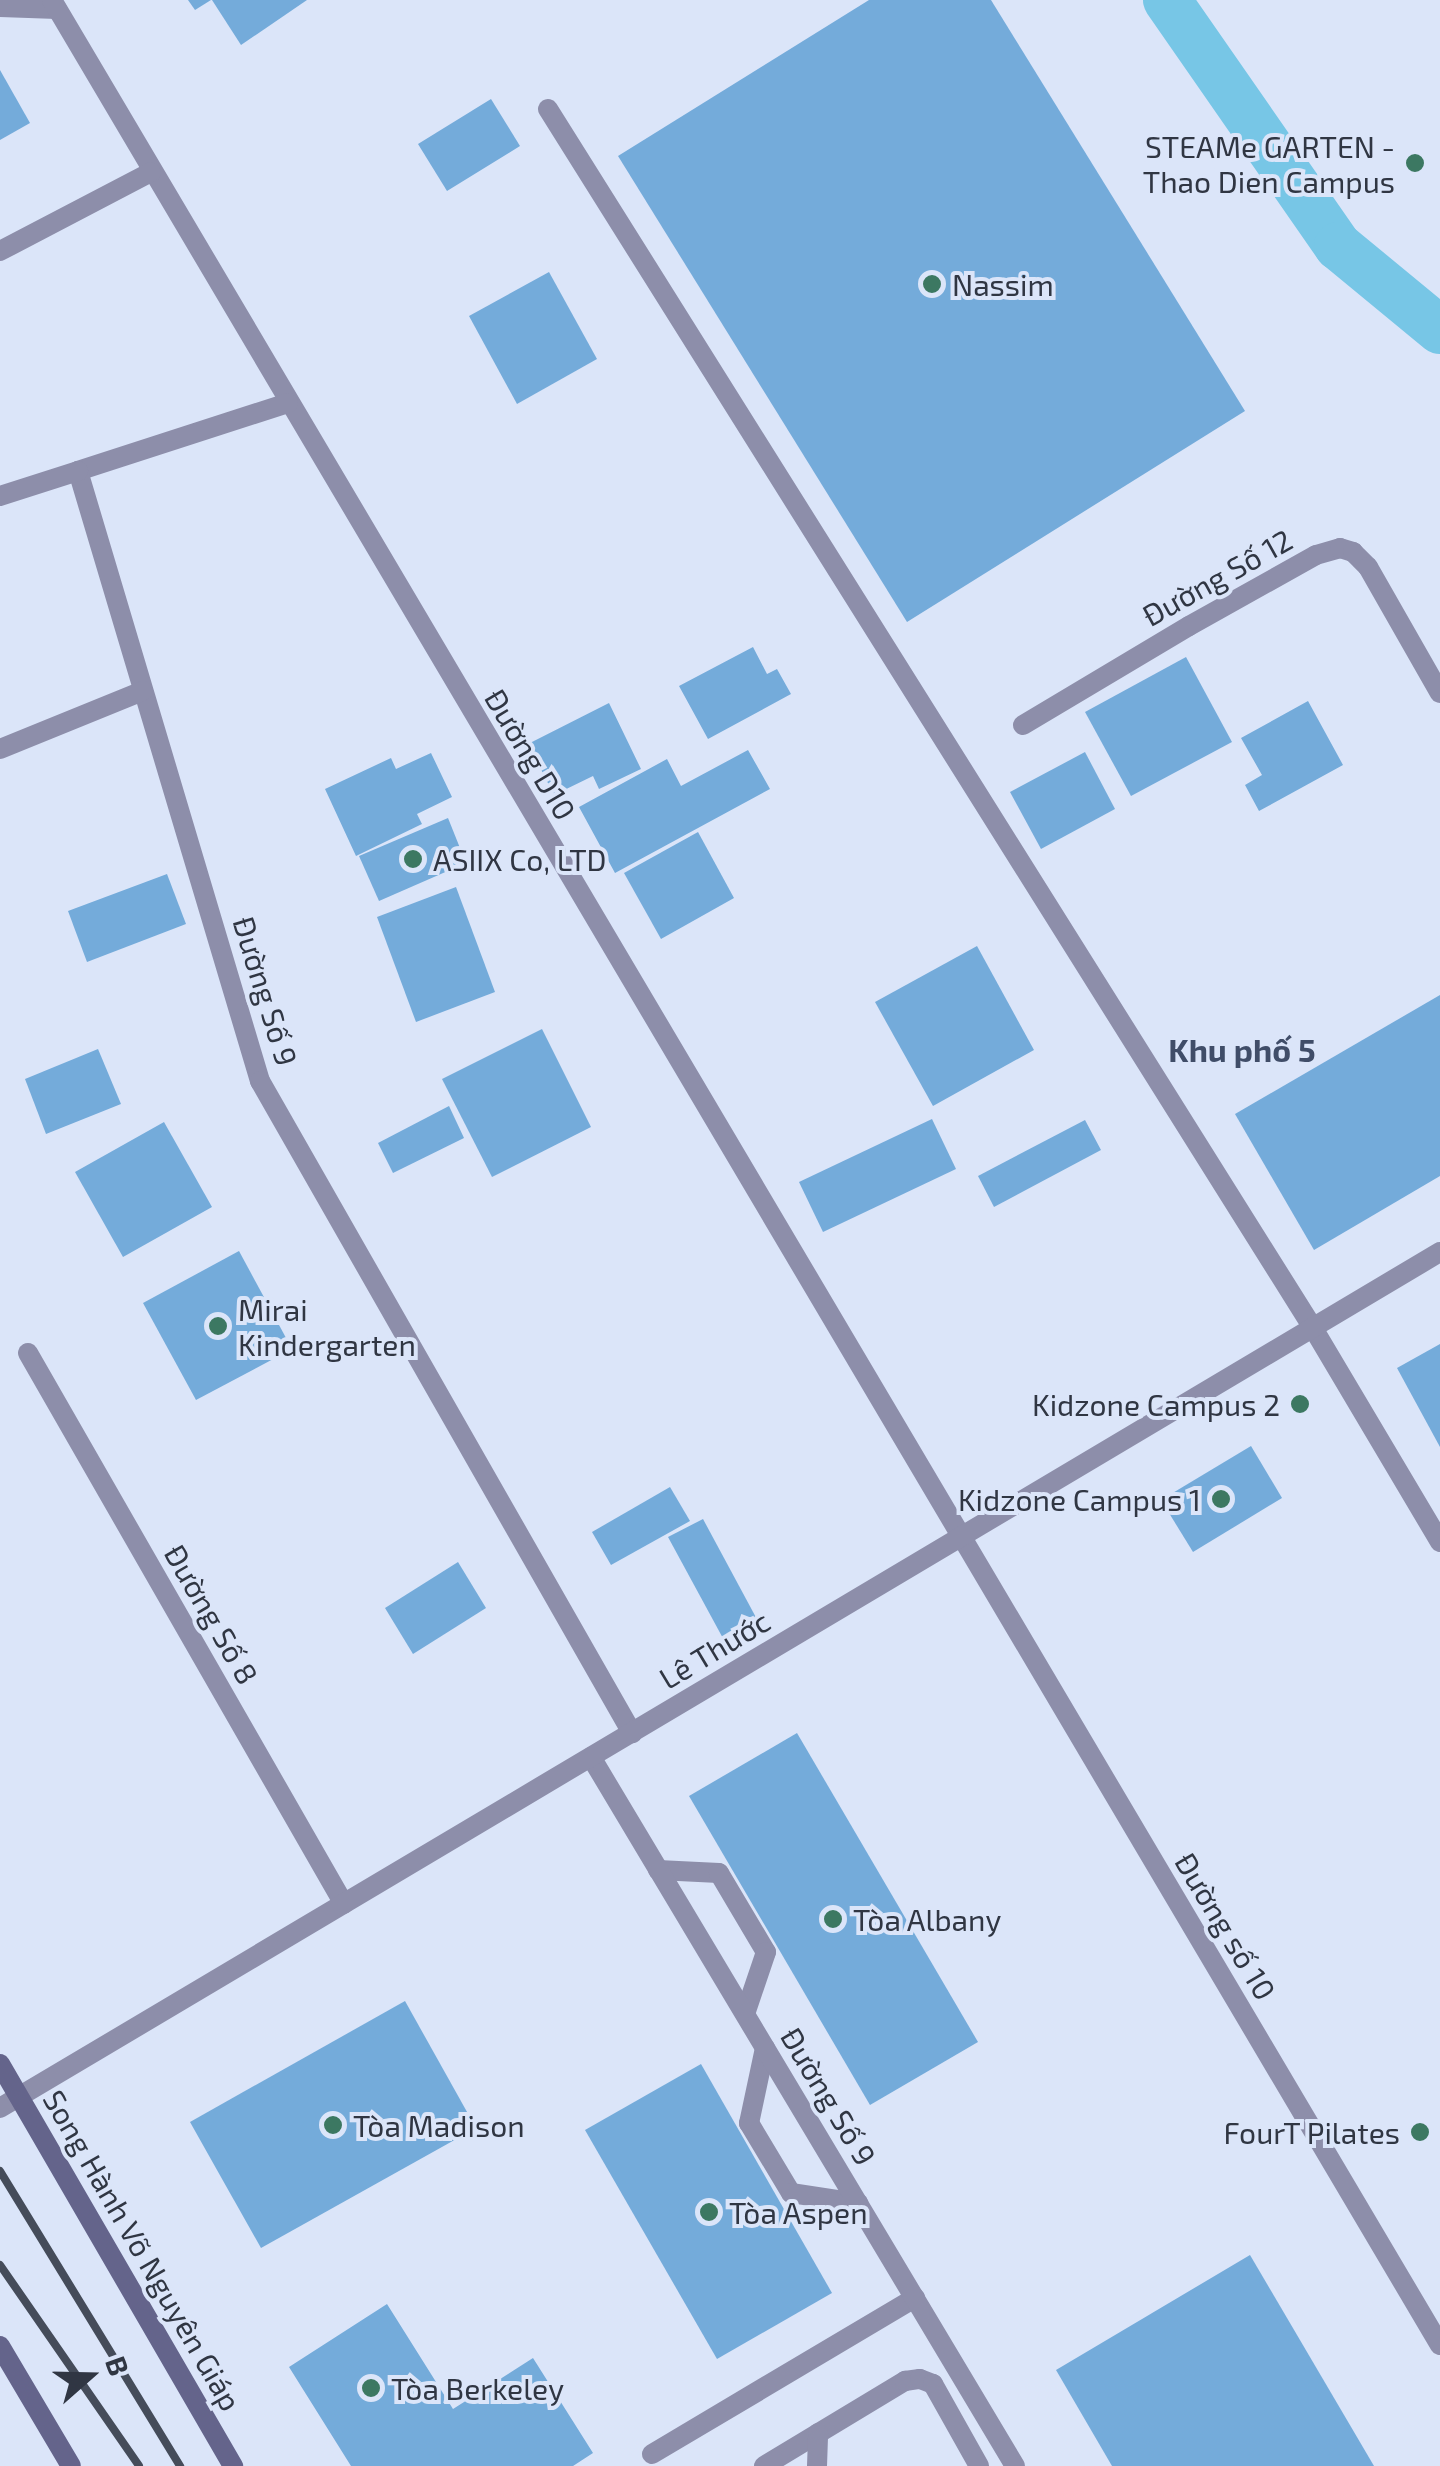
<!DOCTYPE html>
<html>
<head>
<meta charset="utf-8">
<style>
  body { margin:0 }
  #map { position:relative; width:1440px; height:2466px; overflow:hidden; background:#dbe5f9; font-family:"Exo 2",sans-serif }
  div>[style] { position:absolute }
  .canal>* { height:48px; margin:-24px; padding:0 24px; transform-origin:24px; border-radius:24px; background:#77c6e6 }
  .building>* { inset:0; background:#74abda }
  .lane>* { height:20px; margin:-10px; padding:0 10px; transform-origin:10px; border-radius:10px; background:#8d8eaa }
  .street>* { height:20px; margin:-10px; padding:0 10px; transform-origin:10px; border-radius:10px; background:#8d8eaa }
  .secondary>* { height:20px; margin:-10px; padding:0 10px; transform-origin:10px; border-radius:10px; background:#64648b }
  .rail>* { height:8px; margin:-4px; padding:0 4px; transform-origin:4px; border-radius:4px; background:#454c5a }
  .dots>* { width:28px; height:28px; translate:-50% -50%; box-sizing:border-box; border:5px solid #dbe5f9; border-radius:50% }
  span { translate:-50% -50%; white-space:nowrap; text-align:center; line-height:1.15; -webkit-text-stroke:8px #dbe5f9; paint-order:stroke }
  .poi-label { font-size:30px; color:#303643 }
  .right { translate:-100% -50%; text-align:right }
  .left { translate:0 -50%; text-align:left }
  .street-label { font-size:30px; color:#303643 }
  .neighbourhood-label { font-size:32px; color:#404d68; font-weight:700 }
  .north { position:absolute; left:40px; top:2326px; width:100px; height:100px; -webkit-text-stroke:8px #dbe5f9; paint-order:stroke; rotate:70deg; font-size:28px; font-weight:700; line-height:40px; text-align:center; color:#303643 }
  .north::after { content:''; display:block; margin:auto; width:35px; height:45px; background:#303643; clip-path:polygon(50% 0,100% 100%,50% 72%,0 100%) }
</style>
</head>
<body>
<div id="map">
  <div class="canal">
    <div style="left:1167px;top:0;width:300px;rotate:55.2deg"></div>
    <div style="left:1338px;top:246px;width:132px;rotate:39.5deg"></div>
  </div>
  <div class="building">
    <div style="clip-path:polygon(188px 0,211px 0,195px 10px)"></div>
    <div style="clip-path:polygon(212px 0,307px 0,241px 45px)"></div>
    <div style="clip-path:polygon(869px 0,991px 0,1245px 411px,907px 622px,618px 156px)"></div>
    <div style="clip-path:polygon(0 70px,30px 123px,0 140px)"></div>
    <div style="clip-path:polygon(491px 99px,520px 146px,447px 191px,418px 144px)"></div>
    <div style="clip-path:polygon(549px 272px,597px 359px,517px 404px,469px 316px)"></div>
    <div style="clip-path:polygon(753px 647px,767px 674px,777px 669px,791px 694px,708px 739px,679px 686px)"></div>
    <div style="clip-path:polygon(1186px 657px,1232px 742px,1131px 796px,1085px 712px)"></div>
    <div style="clip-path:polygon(1308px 701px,1343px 765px,1259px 811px,1245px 785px,1262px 775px,1241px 738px)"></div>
    <div style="clip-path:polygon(609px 703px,641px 769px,599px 789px,593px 776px,554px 795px,528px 744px)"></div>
    <div style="clip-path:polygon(748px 750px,770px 789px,615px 873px,579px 807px,667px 759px,681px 786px)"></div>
    <div style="clip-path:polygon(1085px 752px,1115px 809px,1041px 849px,1010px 792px)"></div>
    <div style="clip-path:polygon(431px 753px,452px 797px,417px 814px,422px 824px,356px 856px,325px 789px,391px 758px,396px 769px)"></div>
    <div style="clip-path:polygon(448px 818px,466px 863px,379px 901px,359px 856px)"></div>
    <div style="clip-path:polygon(698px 832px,734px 898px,661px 939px,624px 873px)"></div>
    <div style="clip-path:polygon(167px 874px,186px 924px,87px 962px,68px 911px)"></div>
    <div style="clip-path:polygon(456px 887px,495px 992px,416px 1022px,377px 917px)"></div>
    <div style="clip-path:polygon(977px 946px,1034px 1050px,933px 1106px,875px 1002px)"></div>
    <div style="clip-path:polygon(1440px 995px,1440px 1176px,1314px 1250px,1235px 1114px)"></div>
    <div style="clip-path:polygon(542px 1029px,591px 1127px,492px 1177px,442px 1079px)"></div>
    <div style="clip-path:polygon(98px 1049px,121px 1104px,46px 1134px,25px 1079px)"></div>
    <div style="clip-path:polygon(449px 1106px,464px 1138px,393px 1173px,378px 1143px)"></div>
    <div style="clip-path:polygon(932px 1119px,956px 1169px,823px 1232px,799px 1182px)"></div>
    <div style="clip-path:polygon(1085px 1120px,1101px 1150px,994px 1207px,978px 1176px)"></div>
    <div style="clip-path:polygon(164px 1122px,212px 1207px,123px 1257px,75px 1172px)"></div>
    <div style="clip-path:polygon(239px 1251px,292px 1349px,196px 1400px,143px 1303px)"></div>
    <div style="clip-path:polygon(1440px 1344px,1440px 1447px,1397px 1368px)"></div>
    <div style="clip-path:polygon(1251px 1446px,1282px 1498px,1193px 1552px,1161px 1500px)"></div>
    <div style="clip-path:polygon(670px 1487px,690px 1521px,611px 1565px,592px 1532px)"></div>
    <div style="clip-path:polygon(703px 1519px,759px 1623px,725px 1642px,668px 1537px)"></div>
    <div style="clip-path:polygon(458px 1562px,486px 1608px,413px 1654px,385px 1608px)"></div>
    <div style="clip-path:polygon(797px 1733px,978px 2042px,870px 2105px,689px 1796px)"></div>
    <div style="clip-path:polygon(405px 2001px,476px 2128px,261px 2248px,190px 2122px)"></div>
    <div style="clip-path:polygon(701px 2064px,832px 2293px,717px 2359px,585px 2130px)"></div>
    <div style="clip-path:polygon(1250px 2255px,1374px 2466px,1112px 2466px,1056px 2370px)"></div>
    <div style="clip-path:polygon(387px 2304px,453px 2409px,533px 2358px,593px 2453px,573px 2466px,351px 2466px,289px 2367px)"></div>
  </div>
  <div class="lane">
    <div style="left:0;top:7px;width:57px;rotate:2deg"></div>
    <div style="left:658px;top:1870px;width:61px;rotate:2.8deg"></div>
    <div style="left:719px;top:1873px;width:92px;rotate:59.3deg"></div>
    <div style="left:766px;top:1952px;width:65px;rotate:108.7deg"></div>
    <div style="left:765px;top:2048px;width:77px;rotate:102deg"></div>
    <div style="left:749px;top:2123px;width:82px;rotate:59deg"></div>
    <div style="left:791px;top:2193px;width:68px;rotate:8.5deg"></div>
    <div style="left:652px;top:2454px;width:306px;rotate:-30.7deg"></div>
    <div style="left:764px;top:2466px;width:165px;rotate:-31.1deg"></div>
    <div style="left:905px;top:2381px;width:15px;rotate:-8deg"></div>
    <div style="left:920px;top:2379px;width:14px;rotate:21deg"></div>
    <div style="left:933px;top:2384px;width:94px;rotate:60.7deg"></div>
    <div style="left:817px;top:2466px;width:33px;rotate:-88deg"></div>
  </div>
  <div class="street">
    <div style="left:52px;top:0;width:2725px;rotate:59.38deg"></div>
    <div style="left:548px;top:109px;width:1439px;rotate:57.89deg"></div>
    <div style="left:1313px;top:1328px;width:249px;rotate:59.3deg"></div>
    <div style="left:0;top:251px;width:170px;rotate:-27.6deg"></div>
    <div style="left:288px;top:403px;width:221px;rotate:162.1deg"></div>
    <div style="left:78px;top:471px;width:637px;rotate:73.39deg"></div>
    <div style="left:260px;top:1081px;width:751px;rotate:60.29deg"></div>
    <div style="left:0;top:496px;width:82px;rotate:-17.8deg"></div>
    <div style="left:1023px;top:725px;width:193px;rotate:-30.8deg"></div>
    <div style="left:1189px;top:626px;width:145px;rotate:-29.2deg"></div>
    <div style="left:1316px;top:555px;width:25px;rotate:-16deg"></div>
    <div style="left:1340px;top:548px;width:14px;rotate:17deg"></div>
    <div style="left:1353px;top:552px;width:21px;rotate:45deg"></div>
    <div style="left:1368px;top:567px;width:145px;rotate:60.3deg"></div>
    <div style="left:0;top:749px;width:154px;rotate:-22.1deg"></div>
    <div style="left:28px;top:1353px;width:635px;rotate:60.17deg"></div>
    <div style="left:591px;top:1757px;width:826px;rotate:59.12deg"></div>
    <div style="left:0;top:2108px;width:1675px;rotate:-30.73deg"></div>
  </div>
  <div class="secondary">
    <div style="left:0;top:2064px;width:465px;rotate:59.9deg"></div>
    <div style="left:0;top:2346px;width:139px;rotate:59.4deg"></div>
  </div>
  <div class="rail">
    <div style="left:0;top:2171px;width:346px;rotate:58.6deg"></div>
    <div style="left:0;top:2265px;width:244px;rotate:55.3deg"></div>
  </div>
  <div class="dots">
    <div style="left:1415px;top:163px;background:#3c7862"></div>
    <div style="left:932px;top:284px;background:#3c7862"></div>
    <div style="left:413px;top:859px;background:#3c7862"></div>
    <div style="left:218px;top:1326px;background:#3c7862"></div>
    <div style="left:1300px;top:1404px;background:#3c7862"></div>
    <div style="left:1221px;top:1499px;background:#3c7862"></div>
    <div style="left:833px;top:1919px;background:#3c7862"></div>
    <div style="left:333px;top:2125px;background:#3c7862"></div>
    <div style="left:1420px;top:2132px;background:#3c7862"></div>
    <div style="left:709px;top:2212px;background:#3c7862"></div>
    <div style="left:371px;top:2388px;background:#3c7862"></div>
  </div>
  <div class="poi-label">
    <span class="right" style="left:1395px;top:163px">STEAMe GARTEN -<br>Thao Dien Campus</span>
    <span class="left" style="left:952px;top:284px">Nassim</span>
    <span class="left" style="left:433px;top:859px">ASIIX Co, LTD</span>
    <span class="left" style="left:238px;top:1326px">Mirai<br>Kindergarten</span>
    <span class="right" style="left:1280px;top:1404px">Kidzone Campus 2</span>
    <span class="right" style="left:1201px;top:1499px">Kidzone Campus 1</span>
    <span class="left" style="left:853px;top:1919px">Tòa Albany</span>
    <span class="left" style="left:353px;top:2125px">Tòa Madison</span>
    <span class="right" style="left:1400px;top:2132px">FourT Pilates</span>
    <span class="left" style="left:729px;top:2212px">Tòa Aspen</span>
    <span class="left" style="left:391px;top:2388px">Tòa Berkeley</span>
  </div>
  <div class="street-label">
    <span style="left:1217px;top:577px;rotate:-29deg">Đường Số 12</span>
    <span style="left:531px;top:754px;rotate:59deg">Đường D10</span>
    <span style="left:266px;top:991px;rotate:73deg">Đường Số 9</span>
    <span style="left:212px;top:1614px;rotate:60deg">Đường Số 8</span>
    <span style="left:714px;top:1649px;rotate:-31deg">Lê Thước</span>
    <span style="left:1226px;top:1926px;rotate:59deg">Đường số 10</span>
    <span style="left:829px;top:2096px;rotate:59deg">Đường Số 9</span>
    <span style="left:143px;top:2250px;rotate:60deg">Song Hành Võ Nguyên Giáp</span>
  </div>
  <div class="neighbourhood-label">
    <span style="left:1242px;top:1049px">Khu phố 5</span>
  </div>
  <div class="north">B</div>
</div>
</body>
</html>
